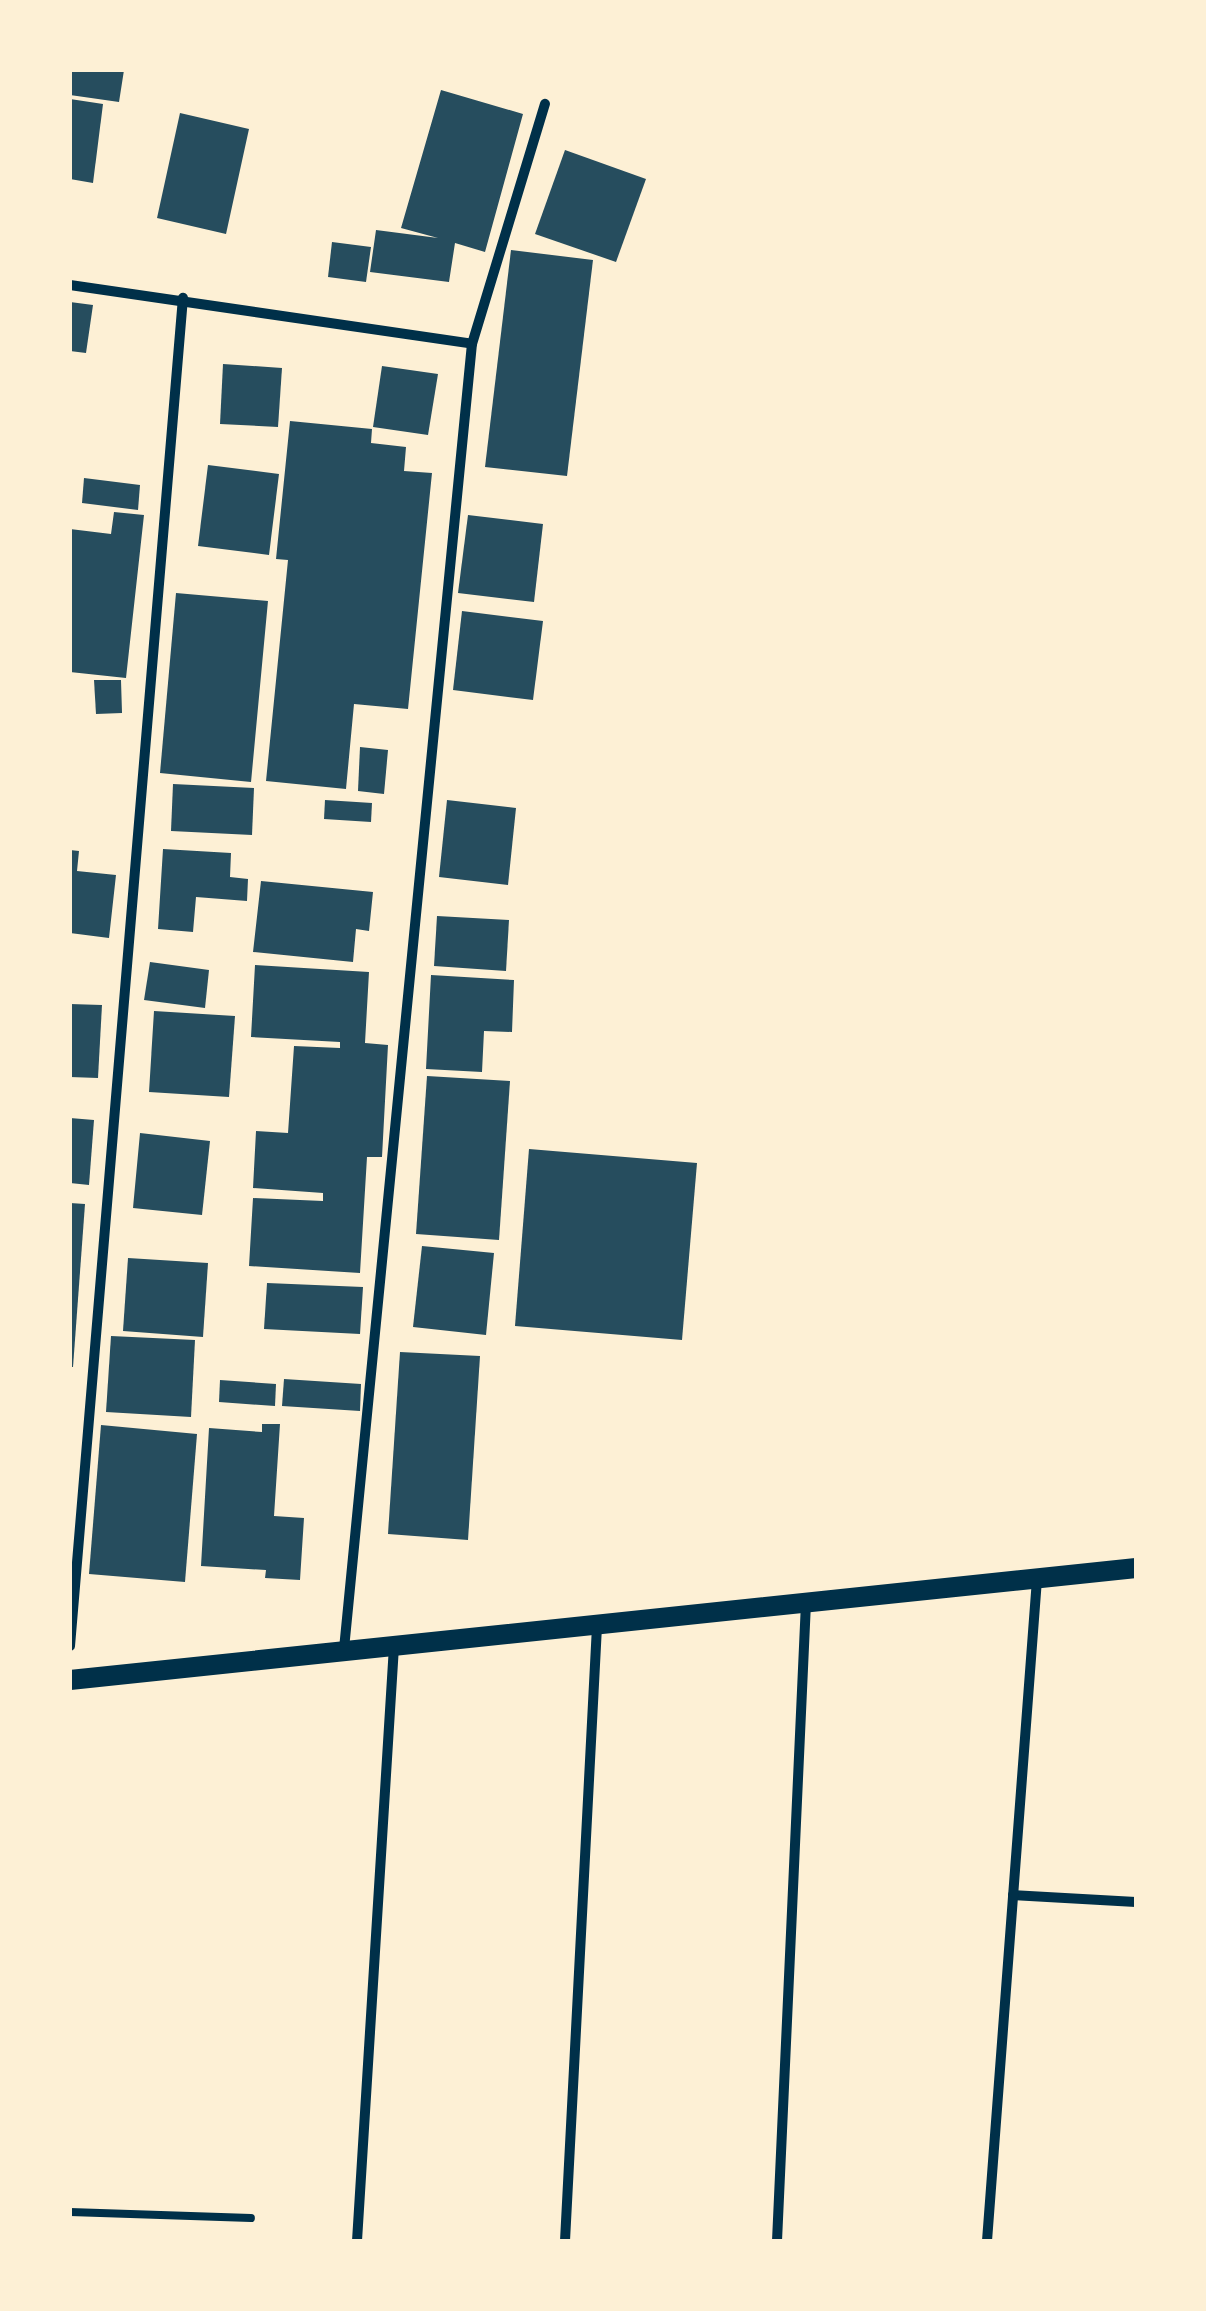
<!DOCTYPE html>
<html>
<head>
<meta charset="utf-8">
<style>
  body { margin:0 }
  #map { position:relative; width:1206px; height:2311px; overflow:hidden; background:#fdf0d5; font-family:"Open Sans",sans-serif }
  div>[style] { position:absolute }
  .building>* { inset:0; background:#264d5e }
  .service>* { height:8px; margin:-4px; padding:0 4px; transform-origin:4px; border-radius:4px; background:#003049 }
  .minor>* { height:10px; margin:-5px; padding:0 5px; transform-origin:5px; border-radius:5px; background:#003049 }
  .secondary>* { height:20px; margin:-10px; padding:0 10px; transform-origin:10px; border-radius:10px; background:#003049 }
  span { translate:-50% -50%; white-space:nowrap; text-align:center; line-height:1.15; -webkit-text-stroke:9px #fdf0d5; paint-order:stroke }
  .frame { position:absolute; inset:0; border:72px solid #fdf0d5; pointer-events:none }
</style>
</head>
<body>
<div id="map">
  <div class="building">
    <div style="clip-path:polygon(70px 70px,124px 70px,119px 102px,70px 95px)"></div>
    <div style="clip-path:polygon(441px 90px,523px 114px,485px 252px,455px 243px,449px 282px,370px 272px,376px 230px,438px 238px,401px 228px)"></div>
    <div style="clip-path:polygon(70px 99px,103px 104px,93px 183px,70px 179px)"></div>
    <div style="clip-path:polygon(180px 113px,249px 129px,226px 234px,157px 218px)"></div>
    <div style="clip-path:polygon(565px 150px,646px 179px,616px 262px,535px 234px)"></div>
    <div style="clip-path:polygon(332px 242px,371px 247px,366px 282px,328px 277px)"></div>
    <div style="clip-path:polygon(511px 250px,593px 260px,567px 476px,485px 467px)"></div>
    <div style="clip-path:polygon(70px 302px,93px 305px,86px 353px,70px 351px)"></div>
    <div style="clip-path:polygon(223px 364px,282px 368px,278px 427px,220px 424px)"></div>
    <div style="clip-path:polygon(382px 366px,438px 374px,428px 435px,373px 427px)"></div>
    <div style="clip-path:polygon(290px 421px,372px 429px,371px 443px,406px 447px,404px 471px,432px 473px,408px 709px,354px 704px,346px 789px,266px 781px,288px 560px,276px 559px)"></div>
    <div style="clip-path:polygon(208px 465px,279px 474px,269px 555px,198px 546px)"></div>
    <div style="clip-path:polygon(84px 478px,140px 485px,138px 510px,82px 503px)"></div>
    <div style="clip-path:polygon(114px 512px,144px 515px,126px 678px,70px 672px,70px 529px,111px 534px)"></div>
    <div style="clip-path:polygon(468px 515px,543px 524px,534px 602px,458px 593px)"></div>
    <div style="clip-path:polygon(176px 593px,268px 601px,251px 782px,160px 773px)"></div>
    <div style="clip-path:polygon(462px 611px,543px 621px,533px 700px,453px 690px)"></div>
    <div style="clip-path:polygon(94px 680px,121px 680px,122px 713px,96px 714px)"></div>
    <div style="clip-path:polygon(360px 747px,388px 750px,384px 794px,358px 791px)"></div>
    <div style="clip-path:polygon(173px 784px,254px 788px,252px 835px,171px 831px)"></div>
    <div style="clip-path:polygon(325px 800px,372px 803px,371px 822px,324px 819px)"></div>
    <div style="clip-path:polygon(447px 800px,516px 808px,508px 885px,439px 877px)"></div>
    <div style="clip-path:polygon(163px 849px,231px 853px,230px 877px,248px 879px,247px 901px,196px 897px,193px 932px,158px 929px)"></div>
    <div style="clip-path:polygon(70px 850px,79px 851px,77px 871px,116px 875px,109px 938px,70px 933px)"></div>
    <div style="clip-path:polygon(261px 881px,373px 892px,369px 931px,356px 929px,353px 962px,253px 952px)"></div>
    <div style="clip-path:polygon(437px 916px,509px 920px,506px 971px,434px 966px)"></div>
    <div style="clip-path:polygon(150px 962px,209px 970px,205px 1008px,144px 1000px)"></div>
    <div style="clip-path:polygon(255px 965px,369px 972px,365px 1043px,388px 1045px,382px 1157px,367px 1157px,360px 1273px,249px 1266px,253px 1198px,323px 1201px,323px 1193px,253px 1188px,256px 1131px,288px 1133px,294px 1046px,340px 1048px,340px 1042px,251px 1037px)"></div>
    <div style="clip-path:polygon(431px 975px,514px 980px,512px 1032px,484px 1031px,482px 1072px,426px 1069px)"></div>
    <div style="clip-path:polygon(70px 1004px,102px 1005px,98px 1078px,70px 1077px)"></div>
    <div style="clip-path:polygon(154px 1011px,235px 1016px,229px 1097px,149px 1092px)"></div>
    <div style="clip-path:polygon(427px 1076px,510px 1081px,499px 1240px,416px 1234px)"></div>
    <div style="clip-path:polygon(70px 1118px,94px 1120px,89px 1185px,70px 1183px)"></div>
    <div style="clip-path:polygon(140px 1133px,210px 1141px,202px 1215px,133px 1208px)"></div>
    <div style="clip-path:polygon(529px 1149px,697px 1163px,682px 1340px,515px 1326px)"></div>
    <div style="clip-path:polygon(70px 1203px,85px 1204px,73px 1367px,70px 1367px)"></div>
    <div style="clip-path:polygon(422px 1246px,494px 1253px,486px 1335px,413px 1327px)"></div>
    <div style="clip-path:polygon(128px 1258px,208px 1263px,203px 1337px,123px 1331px)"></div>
    <div style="clip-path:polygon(267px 1283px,363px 1287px,360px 1334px,264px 1329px)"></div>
    <div style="clip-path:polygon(111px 1336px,195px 1340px,191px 1417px,106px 1412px)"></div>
    <div style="clip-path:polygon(400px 1352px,480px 1356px,468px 1540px,388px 1534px)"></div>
    <div style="clip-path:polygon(284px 1379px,361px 1384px,360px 1411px,282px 1406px)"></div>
    <div style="clip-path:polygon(220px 1380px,276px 1384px,275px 1406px,219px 1402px)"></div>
    <div style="clip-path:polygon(262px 1424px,280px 1424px,274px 1516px,304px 1518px,300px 1580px,265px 1578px,266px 1570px,201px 1566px,209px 1428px,262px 1432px)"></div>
    <div style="clip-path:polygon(101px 1425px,197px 1434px,185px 1582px,89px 1574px)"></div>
  </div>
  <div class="service">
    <div style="left:70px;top:2212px;width:181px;rotate:1.9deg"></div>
  </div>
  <div class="minor">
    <div style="left:70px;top:285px;width:406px;rotate:8.3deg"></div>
    <div style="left:472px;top:344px;width:251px;rotate:-73.1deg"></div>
    <div style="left:70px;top:1646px;width:1353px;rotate:-85.21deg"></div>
    <div style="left:344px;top:1649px;width:1311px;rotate:-84.4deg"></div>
    <div style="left:1013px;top:1895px;width:123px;rotate:3.3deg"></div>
    <div style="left:357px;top:2241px;width:596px;rotate:-86.44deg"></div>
    <div style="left:565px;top:2241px;width:615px;rotate:-87.02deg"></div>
    <div style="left:777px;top:2241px;width:640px;rotate:-87.4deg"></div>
    <div style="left:987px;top:2241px;width:664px;rotate:-85.68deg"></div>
  </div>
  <div class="secondary">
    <div style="left:70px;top:1680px;width:1072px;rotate:-6deg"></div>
  </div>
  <div class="frame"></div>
</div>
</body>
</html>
